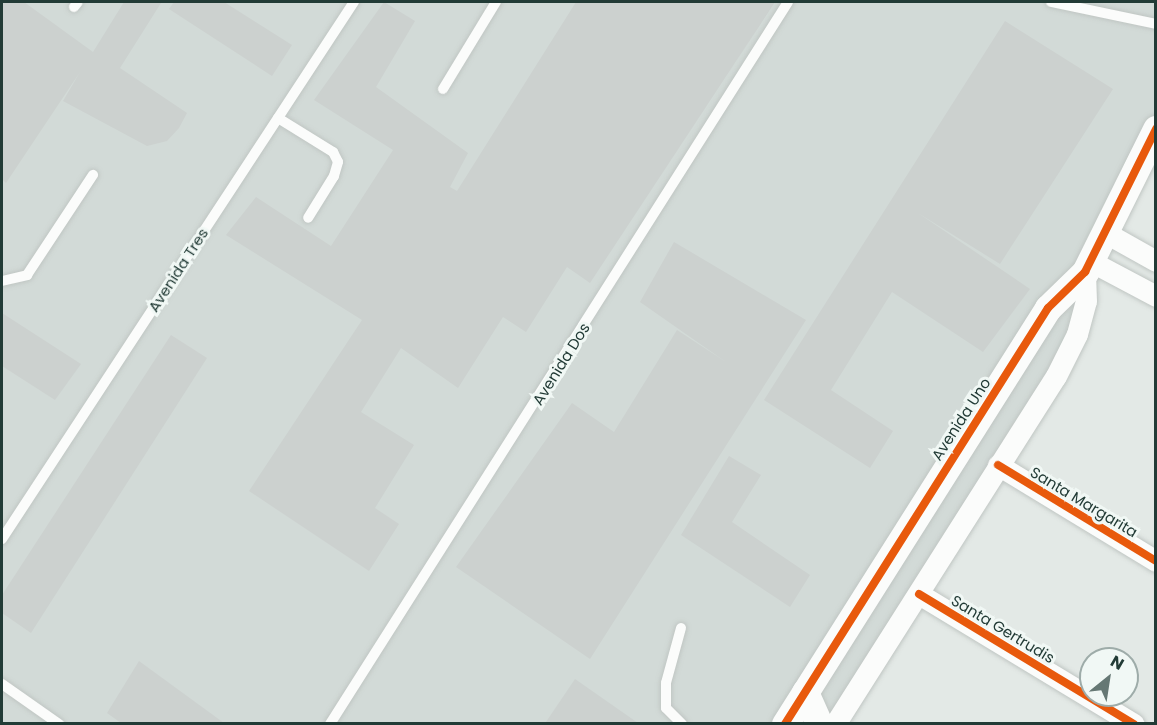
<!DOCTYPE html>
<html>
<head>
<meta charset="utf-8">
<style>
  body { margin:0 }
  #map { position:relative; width:1157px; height:725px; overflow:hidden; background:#e3e9e6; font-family:Poppins,sans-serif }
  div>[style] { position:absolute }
  .built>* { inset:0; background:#d2dad7 }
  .building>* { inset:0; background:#ccd1cf }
  .roads { filter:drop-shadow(0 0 2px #c0c6c3) drop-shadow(0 0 2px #c0c6c3) }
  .service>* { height:10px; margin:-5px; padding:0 5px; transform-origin:5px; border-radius:5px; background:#fbfcfb }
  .minor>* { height:21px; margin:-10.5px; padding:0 10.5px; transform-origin:10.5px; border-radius:10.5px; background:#fbfcfb }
  .tertiary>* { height:27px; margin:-13.5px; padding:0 13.5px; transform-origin:13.5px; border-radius:13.5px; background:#fbfcfb }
  .cycleway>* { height:8px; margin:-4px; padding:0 4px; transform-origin:4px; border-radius:4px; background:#e8590c }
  span { translate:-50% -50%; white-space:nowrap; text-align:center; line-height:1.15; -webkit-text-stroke:6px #f1f8f5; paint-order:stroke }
  .street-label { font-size:15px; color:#223b36 }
  .frame { position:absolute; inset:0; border:3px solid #223b36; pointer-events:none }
  .north { position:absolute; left:1079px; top:647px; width:60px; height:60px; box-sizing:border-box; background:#f1f8f5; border:2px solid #9eaca9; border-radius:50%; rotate:30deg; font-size:16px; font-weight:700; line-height:24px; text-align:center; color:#223b36 }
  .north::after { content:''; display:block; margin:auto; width:21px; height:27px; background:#667874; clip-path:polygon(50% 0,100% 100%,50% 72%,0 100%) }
</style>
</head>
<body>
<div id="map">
  <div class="built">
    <div style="clip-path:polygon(2px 2px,1155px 2px,1155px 139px,1020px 438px,827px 723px,2px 723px)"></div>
  </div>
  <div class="building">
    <div style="clip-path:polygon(2px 2px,24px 2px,93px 52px,124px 2px,161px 3px,120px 68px,187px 113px,179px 128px,167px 141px,147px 146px,63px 101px,80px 72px,6px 183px,2px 179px)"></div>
    <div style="clip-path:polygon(174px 2px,224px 2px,292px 45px,272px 76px,169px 9px)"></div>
    <div style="clip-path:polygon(384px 2px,415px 21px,376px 87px,468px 153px,450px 187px,457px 191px,576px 2px,775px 2px,590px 283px,567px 267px,526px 332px,503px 317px,458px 388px,401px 348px,361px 412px,414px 445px,375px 508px,399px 524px,369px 571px,249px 491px,362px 320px,226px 235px,256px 197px,331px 246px,393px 150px,314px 100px)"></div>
    <div style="clip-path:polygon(1005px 21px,1113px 89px,1000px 264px,918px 213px,1030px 289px,983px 352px,892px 292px,831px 390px,893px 431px,870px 468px,764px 400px)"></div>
    <div style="clip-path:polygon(674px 242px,806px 320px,590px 659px,456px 567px,572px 403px,614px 432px,677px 330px,726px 362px,640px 302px)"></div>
    <div style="clip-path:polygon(2px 313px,81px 364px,55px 400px,2px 366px)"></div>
    <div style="clip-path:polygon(171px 335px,207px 358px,31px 633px,2px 613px,2px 595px)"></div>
    <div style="clip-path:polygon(729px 456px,761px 475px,732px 522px,810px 575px,790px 607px,681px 535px)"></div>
    <div style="clip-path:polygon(139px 661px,224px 723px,121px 723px,107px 713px)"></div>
    <div style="clip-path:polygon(575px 679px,638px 723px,546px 722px)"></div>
  </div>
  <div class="roads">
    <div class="service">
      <div style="left:1051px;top:2px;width:107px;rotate:11.8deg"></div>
      <div style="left:74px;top:7px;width:6px;rotate:-51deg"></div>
      <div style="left:443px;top:89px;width:102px;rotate:-58.7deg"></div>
      <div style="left:278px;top:118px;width:65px;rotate:31.7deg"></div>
      <div style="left:333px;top:152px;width:11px;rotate:63deg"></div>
      <div style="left:338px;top:162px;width:15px;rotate:106deg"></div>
      <div style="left:334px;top:176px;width:49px;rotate:121.8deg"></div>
      <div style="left:2px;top:281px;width:26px;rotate:-13deg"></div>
      <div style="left:27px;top:275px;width:120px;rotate:-56.6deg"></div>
      <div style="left:2px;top:539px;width:642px;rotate:-56.76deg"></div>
      <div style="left:681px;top:628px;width:57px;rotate:105.3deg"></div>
      <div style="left:666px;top:683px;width:25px;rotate:90deg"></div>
      <div style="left:666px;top:708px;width:23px;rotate:45deg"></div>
      <div style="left:2px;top:684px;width:70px;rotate:35.1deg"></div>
      <div style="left:330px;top:724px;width:855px;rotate:-57.61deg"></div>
    </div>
    <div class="minor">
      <div style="left:1106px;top:233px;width:57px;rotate:29.2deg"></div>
      <div style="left:1092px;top:262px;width:72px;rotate:28deg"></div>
      <div style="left:998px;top:465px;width:185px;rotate:31.3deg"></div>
      <div style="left:919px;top:594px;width:251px;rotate:31.2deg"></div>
      <div style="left:835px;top:724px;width:412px;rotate:-57.6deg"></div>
      <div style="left:1056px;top:376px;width:47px;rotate:-63.4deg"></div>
      <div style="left:1077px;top:334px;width:34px;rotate:-75deg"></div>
      <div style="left:1086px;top:301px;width:29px;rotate:-92deg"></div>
    </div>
    <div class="tertiary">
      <div style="left:805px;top:692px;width:35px;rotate:66deg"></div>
      <div style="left:785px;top:724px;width:492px;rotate:-57.7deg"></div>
      <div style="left:1048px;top:308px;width:52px;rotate:-44.2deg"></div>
      <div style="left:1085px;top:272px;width:160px;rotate:-63.6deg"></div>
    </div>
  </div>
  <div class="cycleway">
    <div style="left:998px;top:465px;width:185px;rotate:31.3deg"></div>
    <div style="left:919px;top:594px;width:251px;rotate:31.2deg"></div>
    <div style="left:785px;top:724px;width:492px;rotate:-57.7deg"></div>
    <div style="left:1048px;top:308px;width:52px;rotate:-44.2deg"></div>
    <div style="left:1085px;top:272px;width:160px;rotate:-63.6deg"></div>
  </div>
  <div class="street-label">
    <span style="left:178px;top:270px;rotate:-57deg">Avenida Tres</span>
    <span style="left:561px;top:364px;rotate:-58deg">Avenida Dos</span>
    <span style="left:961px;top:419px;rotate:-57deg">Avenida Uno</span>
    <span style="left:1084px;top:502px;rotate:31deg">Santa Margarita</span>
    <span style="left:1003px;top:629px;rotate:31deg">Santa Gertrudis</span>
  </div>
  <div class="frame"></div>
  <div class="north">N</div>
</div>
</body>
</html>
